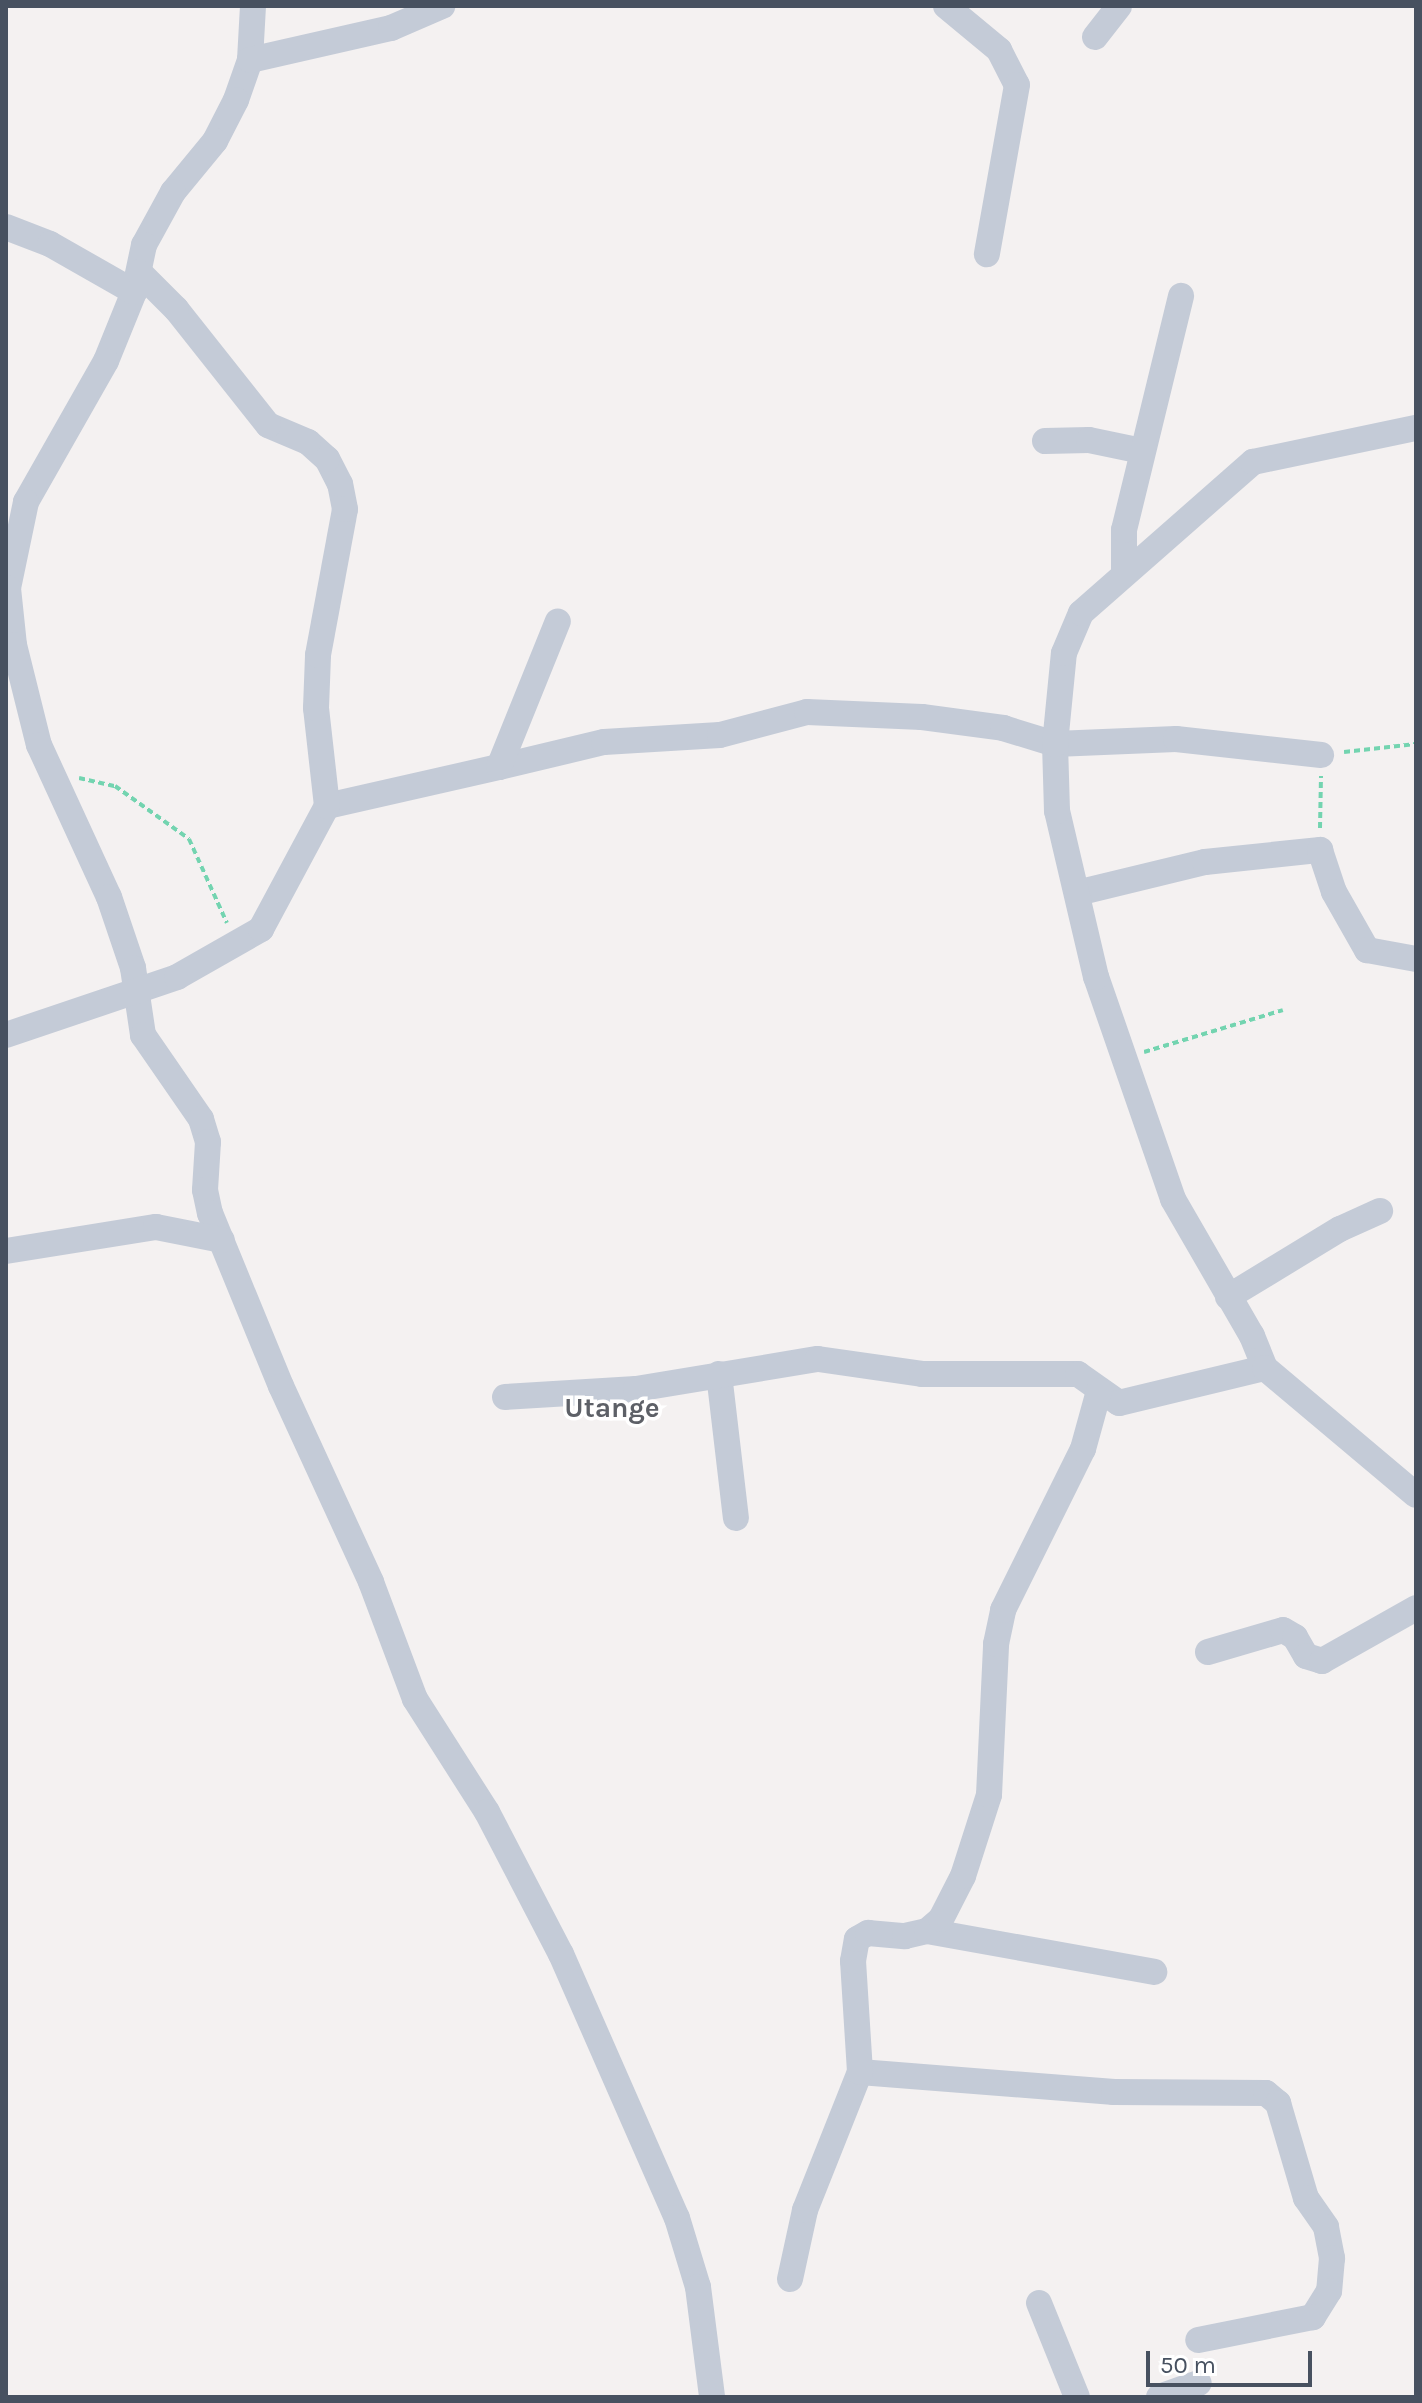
<!DOCTYPE html>
<html>
<head>
<meta charset="utf-8">
<style>
  body { margin:0 }
  #map { position:relative; width:1422px; height:2403px; overflow:hidden; background:#f4f1f1; font-family:Karla,sans-serif }
  div>[style] { position:absolute }
  .path>* { height:4px; margin-top:-2px; transform-origin:0; background:repeating-linear-gradient(90deg,#73d4b0 0 6px,transparent 0 10px) }
  .minor>* { height:26px; margin:-13px; padding:0 13px; transform-origin:13px; border-radius:13px; background:#c4cbd7 }
  span { translate:-50% -50%; white-space:nowrap; text-align:center; line-height:1.15; -webkit-text-stroke:7px #fff; paint-order:stroke }
  .quarter-label { font-size:28px; color:#5d6067; font-weight:700 }
  .frame { position:absolute; inset:0; border:8px solid #475160; pointer-events:none }
  .scale { position:absolute; left:1146px; top:2351px; width:166px; height:36px; box-sizing:border-box; border:4px solid #475160; border-top:0; padding-left:10px; font-size:24px; line-height:28px; white-space:nowrap; color:#475160; -webkit-text-stroke:6px #fff; paint-order:stroke }
</style>
</head>
<body>
<div id="map">
  <div class="path">
    <div style="left:1344px;top:752px;width:72px;rotate:-6.3deg"></div>
    <div style="left:79px;top:778px;width:37px;rotate:13deg"></div>
    <div style="left:115px;top:786px;width:91px;rotate:35.6deg"></div>
    <div style="left:189px;top:839px;width:92px;rotate:65.7deg"></div>
    <div style="left:1320px;top:828px;width:52px;rotate:-88.9deg"></div>
    <div style="left:1144px;top:1052px;width:145px;rotate:-16.8deg"></div>
  </div>
  <div class="minor">
    <div style="left:253px;top:6px;width:54px;rotate:93.2deg"></div>
    <div style="left:250px;top:60px;width:42px;rotate:109.3deg"></div>
    <div style="left:236px;top:100px;width:46px;rotate:117.1deg"></div>
    <div style="left:215px;top:141px;width:66px;rotate:129.5deg"></div>
    <div style="left:173px;top:192px;width:60px;rotate:118.7deg"></div>
    <div style="left:144px;top:245px;width:48px;rotate:102deg"></div>
    <div style="left:134px;top:292px;width:74px;rotate:112.1deg"></div>
    <div style="left:106px;top:361px;width:162px;rotate:119.6deg"></div>
    <div style="left:26px;top:502px;width:88px;rotate:101.8deg"></div>
    <div style="left:8px;top:588px;width:57px;rotate:84deg"></div>
    <div style="left:14px;top:645px;width:103px;rotate:76deg"></div>
    <div style="left:39px;top:745px;width:167px;rotate:65.3deg"></div>
    <div style="left:109px;top:897px;width:75px;rotate:71.3deg"></div>
    <div style="left:133px;top:968px;width:68px;rotate:81.5deg"></div>
    <div style="left:143px;top:1035px;width:102px;rotate:55.4deg"></div>
    <div style="left:201px;top:1119px;width:24px;rotate:73deg"></div>
    <div style="left:208px;top:1142px;width:48px;rotate:93.6deg"></div>
    <div style="left:205px;top:1190px;width:24px;rotate:78deg"></div>
    <div style="left:210px;top:1213px;width:187px;rotate:67.7deg"></div>
    <div style="left:281px;top:1386px;width:216px;rotate:65.3deg"></div>
    <div style="left:371px;top:1582px;width:125px;rotate:69.4deg"></div>
    <div style="left:415px;top:1699px;width:134px;rotate:57.5deg"></div>
    <div style="left:487px;top:1812px;width:160px;rotate:62.5deg"></div>
    <div style="left:561px;top:1954px;width:288px;rotate:66.3deg"></div>
    <div style="left:677px;top:2218px;width:72px;rotate:73.1deg"></div>
    <div style="left:698px;top:2287px;width:111px;rotate:82.7deg"></div>
    <div style="left:946px;top:6px;width:69px;rotate:39.7deg"></div>
    <div style="left:999px;top:50px;width:39px;rotate:63deg"></div>
    <div style="left:1017px;top:85px;width:172px;rotate:100.1deg"></div>
    <div style="left:1095px;top:37px;width:39px;rotate:-52deg"></div>
    <div style="left:250px;top:60px;width:145px;rotate:-12.8deg"></div>
    <div style="left:391px;top:28px;width:56px;rotate:-23.3deg"></div>
    <div style="left:6px;top:227px;width:47px;rotate:21.1deg"></div>
    <div style="left:50px;top:244px;width:97px;rotate:29.7deg"></div>
    <div style="left:1045px;top:441px;width:44px;rotate:-1.3deg"></div>
    <div style="left:1089px;top:440px;width:54px;rotate:11.7deg"></div>
    <div style="left:1124px;top:573px;width:43px;rotate:-90deg"></div>
    <div style="left:1124px;top:530px;width:241px;rotate:-76.3deg"></div>
    <div style="left:499px;top:767px;width:108px;rotate:-13.4deg"></div>
    <div style="left:604px;top:742px;width:116px;rotate:-3.5deg"></div>
    <div style="left:720px;top:735px;width:90px;rotate:-14.8deg"></div>
    <div style="left:807px;top:712px;width:115px;rotate:2.5deg"></div>
    <div style="left:922px;top:717px;width:82px;rotate:7.7deg"></div>
    <div style="left:1003px;top:728px;width:54px;rotate:17.1deg"></div>
    <div style="left:1055px;top:744px;width:121px;rotate:-2.4deg"></div>
    <div style="left:1176px;top:739px;width:146px;rotate:6.3deg"></div>
    <div style="left:327px;top:806px;width:176px;rotate:-12.8deg"></div>
    <div style="left:499px;top:767px;width:157px;rotate:-68deg"></div>
    <div style="left:1077px;top:893px;width:132px;rotate:-13.6deg"></div>
    <div style="left:1205px;top:862px;width:116px;rotate:-6deg"></div>
    <div style="left:1320px;top:850px;width:44px;rotate:71.6deg"></div>
    <div style="left:1334px;top:892px;width:67px;rotate:60.4deg"></div>
    <div style="left:1367px;top:950px;width:50px;rotate:10.4deg"></div>
    <div style="left:6px;top:1035px;width:181px;rotate:-18.7deg"></div>
    <div style="left:177px;top:977px;width:97px;rotate:-29.7deg"></div>
    <div style="left:261px;top:929px;width:140px;rotate:-61.8deg"></div>
    <div style="left:327px;top:806px;width:99px;rotate:-96.4deg"></div>
    <div style="left:316px;top:708px;width:53px;rotate:-87.8deg"></div>
    <div style="left:318px;top:655px;width:148px;rotate:-79.5deg"></div>
    <div style="left:345px;top:509px;width:25px;rotate:-101deg"></div>
    <div style="left:340px;top:484px;width:28px;rotate:-117deg"></div>
    <div style="left:327px;top:459px;width:25px;rotate:-138deg"></div>
    <div style="left:308px;top:442px;width:43px;rotate:-157deg"></div>
    <div style="left:268px;top:425px;width:148px;rotate:-128.4deg"></div>
    <div style="left:176px;top:309px;width:52px;rotate:-135deg"></div>
    <div style="left:6px;top:1251px;width:152px;rotate:-9.1deg"></div>
    <div style="left:156px;top:1227px;width:67px;rotate:11.1deg"></div>
    <div style="left:1228px;top:1297px;width:131px;rotate:-31.3deg"></div>
    <div style="left:1340px;top:1229px;width:44px;rotate:-24.2deg"></div>
    <div style="left:1265px;top:1368px;width:35px;rotate:-112deg"></div>
    <div style="left:1252px;top:1336px;width:158px;rotate:-120deg"></div>
    <div style="left:1173px;top:1199px;width:235px;rotate:-109.1deg"></div>
    <div style="left:1096px;top:977px;width:171px;rotate:-103.2deg"></div>
    <div style="left:1057px;top:811px;width:67px;rotate:-91.7deg"></div>
    <div style="left:1055px;top:744px;width:91px;rotate:-84.4deg"></div>
    <div style="left:1064px;top:653px;width:43px;rotate:-67deg"></div>
    <div style="left:1081px;top:613px;width:229px;rotate:-41.3deg"></div>
    <div style="left:1253px;top:462px;width:167px;rotate:-11.8deg"></div>
    <div style="left:719px;top:1374px;width:145px;rotate:83.3deg"></div>
    <div style="left:505px;top:1397px;width:131px;rotate:-3.5deg"></div>
    <div style="left:636px;top:1389px;width:184px;rotate:-9.4deg"></div>
    <div style="left:818px;top:1359px;width:105px;rotate:8.2deg"></div>
    <div style="left:922px;top:1374px;width:156px"></div>
    <div style="left:1078px;top:1374px;width:50px;rotate:35.3deg"></div>
    <div style="left:1119px;top:1403px;width:150px;rotate:-13.5deg"></div>
    <div style="left:1265px;top:1368px;width:197px;rotate:40.1deg"></div>
    <div style="left:1208px;top:1652px;width:78px;rotate:-16.3deg"></div>
    <div style="left:1283px;top:1630px;width:14px;rotate:30deg"></div>
    <div style="left:1295px;top:1637px;width:22px;rotate:60deg"></div>
    <div style="left:1306px;top:1656px;width:17px;rotate:17deg"></div>
    <div style="left:1322px;top:1661px;width:108px;rotate:-29.4deg"></div>
    <div style="left:927px;top:1931px;width:231px;rotate:10.2deg"></div>
    <div style="left:860px;top:2072px;width:255px;rotate:4.5deg"></div>
    <div style="left:1114px;top:2092px;width:152px;rotate:0.4deg"></div>
    <div style="left:1266px;top:2093px;width:16px;rotate:40deg"></div>
    <div style="left:1278px;top:2103px;width:99px;rotate:73.6deg"></div>
    <div style="left:1306px;top:2198px;width:35px;rotate:55deg"></div>
    <div style="left:1326px;top:2227px;width:32px;rotate:79deg"></div>
    <div style="left:1332px;top:2258px;width:33px;rotate:95deg"></div>
    <div style="left:1329px;top:2291px;width:31px;rotate:122deg"></div>
    <div style="left:1313px;top:2317px;width:117px;rotate:168.7deg"></div>
    <div style="left:790px;top:2279px;width:71px;rotate:-77.7deg"></div>
    <div style="left:805px;top:2210px;width:149px;rotate:-68.3deg"></div>
    <div style="left:860px;top:2072px;width:111px;rotate:-93.6deg"></div>
    <div style="left:853px;top:1961px;width:22px;rotate:-80deg"></div>
    <div style="left:857px;top:1939px;width:13px;rotate:-29deg"></div>
    <div style="left:868px;top:1933px;width:37px;rotate:5deg"></div>
    <div style="left:905px;top:1936px;width:23px;rotate:-13deg"></div>
    <div style="left:927px;top:1931px;width:18px;rotate:-41deg"></div>
    <div style="left:941px;top:1919px;width:48px;rotate:-62.9deg"></div>
    <div style="left:963px;top:1876px;width:85px;rotate:-72.2deg"></div>
    <div style="left:989px;top:1795px;width:151px;rotate:-87.3deg"></div>
    <div style="left:996px;top:1644px;width:35px;rotate:-78deg"></div>
    <div style="left:1003px;top:1610px;width:180px;rotate:-63.6deg"></div>
    <div style="left:1083px;top:1449px;width:60px;rotate:-74.6deg"></div>
    <div style="left:1039px;top:2303px;width:101px;rotate:68deg"></div>
    <div style="left:1159px;top:2397px;width:42px;rotate:-19.3deg"></div>
  </div>
  <div class="quarter-label">
    <span style="left:612px;top:1408px">Utange</span>
  </div>
  <div class="frame"></div>
  <div class="scale">50 m</div>
</div>
</body>
</html>
